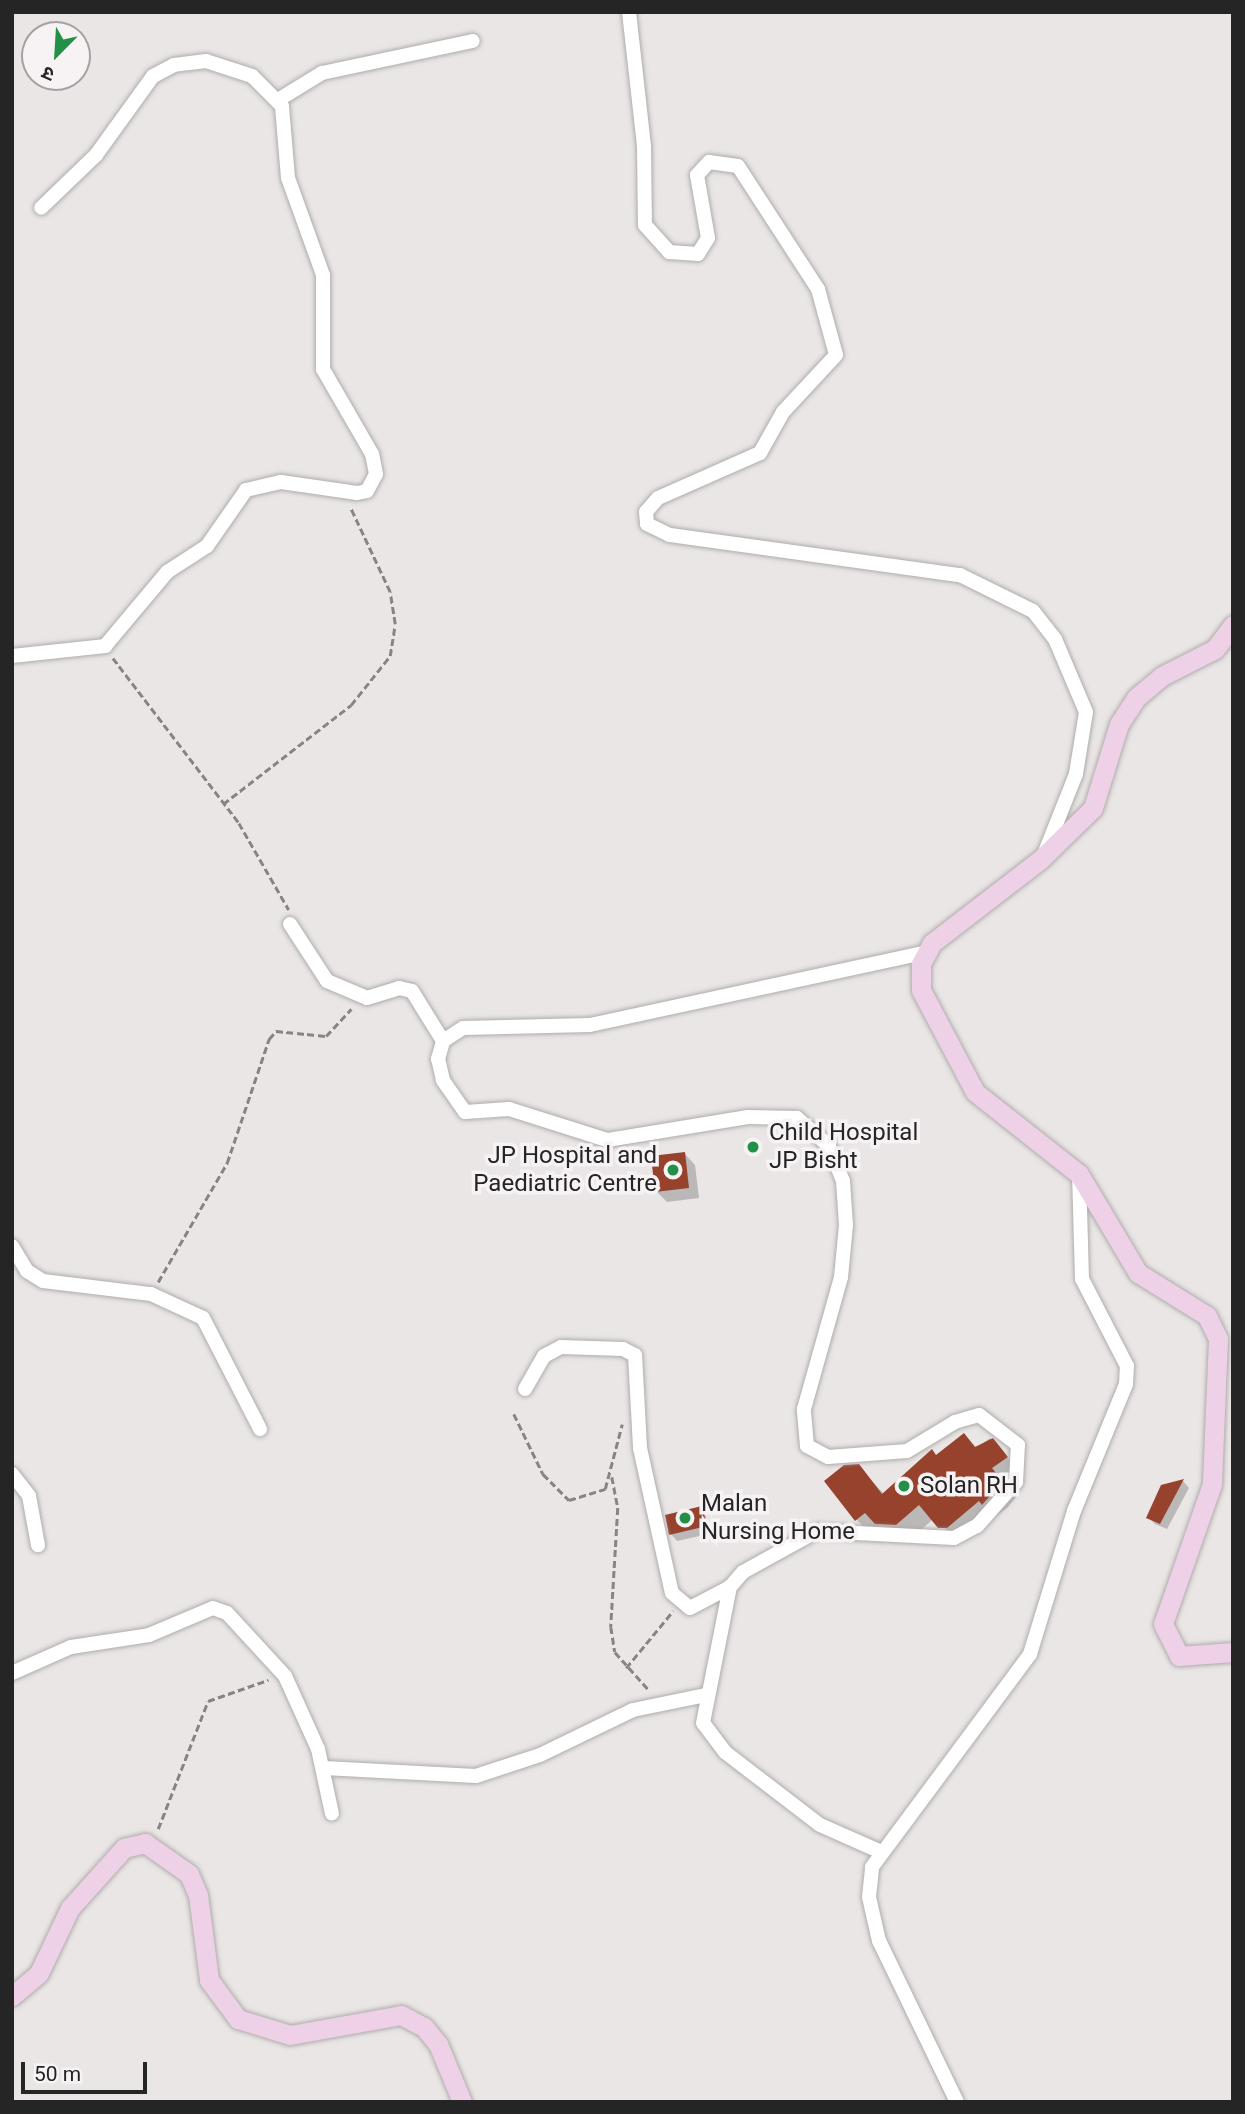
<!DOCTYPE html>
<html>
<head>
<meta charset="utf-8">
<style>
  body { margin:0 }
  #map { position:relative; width:1245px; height:2114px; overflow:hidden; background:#eae6e6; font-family:Roboto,"Noto Sans Devanagari",sans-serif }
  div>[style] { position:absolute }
  .shadow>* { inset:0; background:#0003 }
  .building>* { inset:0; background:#96422d }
  .path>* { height:2.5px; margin-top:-1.25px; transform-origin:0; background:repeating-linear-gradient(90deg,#868484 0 7px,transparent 0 10.5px) }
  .roads { filter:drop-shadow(0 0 2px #b0acac) drop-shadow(0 0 2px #b0acac) }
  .street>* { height:14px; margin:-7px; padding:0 7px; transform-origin:7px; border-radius:7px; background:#fff }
  .secondary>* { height:19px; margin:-9.5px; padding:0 9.5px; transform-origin:9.5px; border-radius:9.5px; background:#eed1e6 }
  .dots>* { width:19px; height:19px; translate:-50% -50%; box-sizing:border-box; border:4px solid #f7f3f4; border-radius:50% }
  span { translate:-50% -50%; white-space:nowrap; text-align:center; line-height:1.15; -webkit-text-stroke:7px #f7f3f4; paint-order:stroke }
  .poi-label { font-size:24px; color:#262525 }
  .left { translate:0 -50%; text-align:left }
  .right { translate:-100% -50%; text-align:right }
  .frame { position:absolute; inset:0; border:14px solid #262525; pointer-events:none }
  .north { position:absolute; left:21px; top:21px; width:70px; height:70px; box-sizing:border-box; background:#f7f3f4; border:2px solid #a3a1a1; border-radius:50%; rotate:204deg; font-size:19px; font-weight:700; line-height:28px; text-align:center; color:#262525 }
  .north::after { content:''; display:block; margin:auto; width:24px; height:32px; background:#239048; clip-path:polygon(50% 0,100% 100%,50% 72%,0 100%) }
  .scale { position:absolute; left:21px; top:2062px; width:126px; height:32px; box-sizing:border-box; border:4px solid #262525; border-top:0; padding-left:9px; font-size:21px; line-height:24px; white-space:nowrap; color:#262525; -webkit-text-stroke:5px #f7f3f4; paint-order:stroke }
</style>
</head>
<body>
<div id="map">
  <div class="shadow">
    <div style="clip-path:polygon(685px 1154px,695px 1165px,699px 1198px,667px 1202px,656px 1191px)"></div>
    <div style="clip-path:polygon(964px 1435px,977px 1448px,990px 1438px,1020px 1472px,1005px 1483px,1016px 1497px,1007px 1508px,961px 1541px,933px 1519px,911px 1539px,891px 1538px,880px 1526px,870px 1533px,856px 1519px,858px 1466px,884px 1494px)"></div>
    <div style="clip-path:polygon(1183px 1481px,1189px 1488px,1167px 1529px,1155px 1524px,1148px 1517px,1163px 1487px)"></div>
    <div style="clip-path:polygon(702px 1508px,713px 1533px,677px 1541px,671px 1534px)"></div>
  </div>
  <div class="building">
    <div style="clip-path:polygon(685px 1152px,689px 1188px,655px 1192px,651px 1156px)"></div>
    <div style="clip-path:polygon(964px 1433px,975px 1447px,993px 1438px,1008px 1457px,992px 1468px,1003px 1482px,982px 1505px,979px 1501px,947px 1528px,938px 1528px,919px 1505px,896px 1525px,875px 1524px,865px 1513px,855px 1521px,824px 1481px,844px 1465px,859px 1464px,882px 1494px,932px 1449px,936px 1455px)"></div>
    <div style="clip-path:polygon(1184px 1479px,1160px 1524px,1146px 1518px,1161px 1485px)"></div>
    <div style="clip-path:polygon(702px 1506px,707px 1526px,669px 1535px,665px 1515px)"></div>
  </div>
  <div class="path">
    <div style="left:113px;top:658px;width:208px;rotate:52.6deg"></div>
    <div style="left:239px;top:823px;width:100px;rotate:60.1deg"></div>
    <div style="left:223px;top:804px;width:162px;rotate:-37.7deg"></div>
    <div style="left:351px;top:705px;width:63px;rotate:-51.5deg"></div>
    <div style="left:390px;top:656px;width:32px;rotate:-81deg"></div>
    <div style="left:395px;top:624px;width:32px;rotate:-99deg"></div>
    <div style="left:390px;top:592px;width:94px;rotate:-115.2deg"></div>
    <div style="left:158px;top:1282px;width:138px;rotate:-59.9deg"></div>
    <div style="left:227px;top:1163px;width:131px;rotate:-71.3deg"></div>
    <div style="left:269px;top:1039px;width:11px;rotate:-49deg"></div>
    <div style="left:276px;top:1031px;width:50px;rotate:5.7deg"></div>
    <div style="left:326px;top:1036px;width:37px;rotate:-47deg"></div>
    <div style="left:514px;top:1414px;width:67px;rotate:64.2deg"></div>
    <div style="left:543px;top:1474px;width:37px;rotate:45deg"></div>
    <div style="left:569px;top:1500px;width:38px;rotate:-17deg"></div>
    <div style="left:605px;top:1489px;width:67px;rotate:-75.3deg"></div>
    <div style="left:612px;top:1477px;width:32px;rotate:79deg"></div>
    <div style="left:618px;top:1508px;width:119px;rotate:93.4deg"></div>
    <div style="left:611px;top:1627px;width:25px;rotate:81deg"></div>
    <div style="left:615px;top:1652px;width:51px;rotate:48.2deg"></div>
    <div style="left:626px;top:1668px;width:74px;rotate:-50.5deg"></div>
    <div style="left:158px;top:1829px;width:137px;rotate:-68.7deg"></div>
    <div style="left:208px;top:1701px;width:64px;rotate:-19.3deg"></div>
  </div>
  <div class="roads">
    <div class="street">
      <div style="left:629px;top:12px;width:135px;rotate:83.6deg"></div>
      <div style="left:644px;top:146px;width:79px;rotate:89.3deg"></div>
      <div style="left:645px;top:225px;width:36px;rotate:48deg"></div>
      <div style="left:669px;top:252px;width:29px;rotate:4deg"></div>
      <div style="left:698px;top:254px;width:19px;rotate:-58deg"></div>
      <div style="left:708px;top:238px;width:64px;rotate:-99.9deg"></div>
      <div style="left:697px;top:175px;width:18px;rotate:-47deg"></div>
      <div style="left:709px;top:162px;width:29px;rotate:8deg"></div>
      <div style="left:738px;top:166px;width:147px;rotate:57deg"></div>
      <div style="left:818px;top:289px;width:68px;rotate:74.7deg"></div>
      <div style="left:836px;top:355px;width:78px;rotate:132.9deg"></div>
      <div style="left:783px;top:412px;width:47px;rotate:119.3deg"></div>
      <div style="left:760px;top:453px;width:111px;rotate:156.2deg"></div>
      <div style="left:658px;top:498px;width:18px;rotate:131deg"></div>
      <div style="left:646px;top:512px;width:12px;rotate:85deg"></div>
      <div style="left:647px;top:524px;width:25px;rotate:26deg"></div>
      <div style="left:670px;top:535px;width:293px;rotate:7.9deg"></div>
      <div style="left:960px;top:575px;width:81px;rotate:26.3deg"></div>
      <div style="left:1033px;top:611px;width:36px;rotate:52deg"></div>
      <div style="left:1055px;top:639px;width:79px;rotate:67deg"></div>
      <div style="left:1086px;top:712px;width:63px;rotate:99.2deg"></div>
      <div style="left:1076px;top:774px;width:84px;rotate:111.7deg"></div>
      <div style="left:278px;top:100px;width:52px;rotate:-31.5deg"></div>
      <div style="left:322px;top:73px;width:154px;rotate:-12deg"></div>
      <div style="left:12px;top:656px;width:94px;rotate:-6.1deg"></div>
      <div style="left:105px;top:646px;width:97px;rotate:-50deg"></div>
      <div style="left:167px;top:572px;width:48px;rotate:-33deg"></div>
      <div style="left:207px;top:546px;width:68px;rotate:-55.1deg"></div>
      <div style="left:246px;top:490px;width:36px;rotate:-13deg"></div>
      <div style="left:281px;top:482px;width:77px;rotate:8.2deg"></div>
      <div style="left:357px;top:493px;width:10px;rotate:-11deg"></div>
      <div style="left:367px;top:491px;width:19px;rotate:-62deg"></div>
      <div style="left:376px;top:474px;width:20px;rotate:-101deg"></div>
      <div style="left:372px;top:454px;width:98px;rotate:-120deg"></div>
      <div style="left:323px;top:369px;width:94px;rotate:-90deg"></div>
      <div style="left:323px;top:275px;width:103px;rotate:-109.8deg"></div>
      <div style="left:288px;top:178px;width:72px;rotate:-94.8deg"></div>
      <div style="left:282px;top:106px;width:42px;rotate:-135deg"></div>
      <div style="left:252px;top:76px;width:48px;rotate:-161.9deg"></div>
      <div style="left:206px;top:61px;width:32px;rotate:173deg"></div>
      <div style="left:174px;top:65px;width:24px;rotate:152deg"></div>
      <div style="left:153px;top:76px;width:97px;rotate:125.8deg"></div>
      <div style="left:96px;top:155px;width:76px;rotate:136.1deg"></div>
      <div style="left:290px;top:924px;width:68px;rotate:57deg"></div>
      <div style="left:327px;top:981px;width:43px;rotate:23deg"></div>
      <div style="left:367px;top:998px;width:34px;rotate:-17deg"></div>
      <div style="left:399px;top:988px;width:13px;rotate:13deg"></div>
      <div style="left:412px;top:991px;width:59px;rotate:58.2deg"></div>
      <div style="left:12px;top:1246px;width:29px;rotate:59deg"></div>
      <div style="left:27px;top:1271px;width:19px;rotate:32deg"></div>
      <div style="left:43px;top:1281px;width:109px;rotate:6.9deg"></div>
      <div style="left:151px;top:1294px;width:57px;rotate:24.8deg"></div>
      <div style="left:203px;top:1318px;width:125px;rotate:62.8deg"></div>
      <div style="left:525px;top:1389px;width:38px;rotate:-60deg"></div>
      <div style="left:544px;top:1356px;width:19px;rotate:-28deg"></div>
      <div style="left:561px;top:1347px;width:62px;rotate:1.8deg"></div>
      <div style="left:623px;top:1349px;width:13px;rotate:27deg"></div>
      <div style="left:635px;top:1355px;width:93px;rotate:86.9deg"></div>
      <div style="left:640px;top:1448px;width:148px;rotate:77.6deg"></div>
      <div style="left:672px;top:1593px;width:23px;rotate:40deg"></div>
      <div style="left:690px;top:1608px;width:45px;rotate:-27.7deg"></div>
      <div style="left:12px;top:1474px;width:28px;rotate:52deg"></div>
      <div style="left:29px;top:1496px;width:50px;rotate:79.6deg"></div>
      <div style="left:12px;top:1673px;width:64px;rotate:-23.8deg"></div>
      <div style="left:71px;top:1647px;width:79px;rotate:-8.7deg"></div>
      <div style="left:149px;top:1635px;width:69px;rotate:-22.9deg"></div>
      <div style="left:213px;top:1608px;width:15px;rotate:20deg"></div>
      <div style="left:227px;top:1613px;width:86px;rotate:47.4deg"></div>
      <div style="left:285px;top:1676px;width:80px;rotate:65.7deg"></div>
      <div style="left:318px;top:1749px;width:66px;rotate:77.8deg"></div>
      <div style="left:324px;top:1768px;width:152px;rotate:3deg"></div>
      <div style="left:476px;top:1776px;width:67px;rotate:-18.2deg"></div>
      <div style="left:540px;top:1755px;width:103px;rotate:-25.8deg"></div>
      <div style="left:633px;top:1710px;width:75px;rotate:-11.6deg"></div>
      <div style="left:879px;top:1851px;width:64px;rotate:-156.2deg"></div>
      <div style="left:820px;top:1825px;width:120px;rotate:-142.5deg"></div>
      <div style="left:725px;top:1752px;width:36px;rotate:-127deg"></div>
      <div style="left:703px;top:1723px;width:139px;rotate:-78.8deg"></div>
      <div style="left:730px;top:1587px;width:20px;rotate:-49deg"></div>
      <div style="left:743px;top:1572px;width:85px;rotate:-29deg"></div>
      <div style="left:817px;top:1531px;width:137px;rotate:2.9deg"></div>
      <div style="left:954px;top:1538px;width:26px;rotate:-28deg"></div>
      <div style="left:977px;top:1526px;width:59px;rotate:-48.4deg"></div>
      <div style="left:1016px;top:1482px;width:37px;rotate:-87deg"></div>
      <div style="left:1018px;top:1445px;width:49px;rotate:-142.4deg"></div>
      <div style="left:979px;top:1415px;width:25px;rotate:164deg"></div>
      <div style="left:955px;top:1422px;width:56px;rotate:148.9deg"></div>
      <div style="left:907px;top:1451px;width:79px;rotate:175.7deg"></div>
      <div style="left:828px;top:1457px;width:24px;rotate:-152deg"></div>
      <div style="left:807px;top:1446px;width:37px;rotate:-95deg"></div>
      <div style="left:804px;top:1409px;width:137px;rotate:-74.3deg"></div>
      <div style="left:841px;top:1277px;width:52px;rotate:-84.5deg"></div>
      <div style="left:846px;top:1225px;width:44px;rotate:-93.9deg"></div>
      <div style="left:843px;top:1181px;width:38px;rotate:-112deg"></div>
      <div style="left:829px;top:1146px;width:43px;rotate:-138.8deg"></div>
      <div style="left:797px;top:1118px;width:49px;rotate:-178.8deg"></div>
      <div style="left:748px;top:1117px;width:143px;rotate:170.7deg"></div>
      <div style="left:607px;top:1140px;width:103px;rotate:-162.4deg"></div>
      <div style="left:509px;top:1109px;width:44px;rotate:176.1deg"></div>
      <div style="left:465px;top:1112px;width:39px;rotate:-125deg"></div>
      <div style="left:443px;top:1080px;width:22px;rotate:-103deg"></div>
      <div style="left:438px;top:1059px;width:19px;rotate:-74deg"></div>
      <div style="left:443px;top:1041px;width:24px;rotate:-33deg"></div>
      <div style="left:463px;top:1028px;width:127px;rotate:-1.4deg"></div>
      <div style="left:590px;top:1025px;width:345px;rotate:-12.2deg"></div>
      <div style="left:957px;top:2102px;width:179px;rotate:-115.8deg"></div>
      <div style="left:879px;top:1941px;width:45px;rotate:-102.8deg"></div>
      <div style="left:869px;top:1897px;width:30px;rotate:-84deg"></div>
      <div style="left:872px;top:1867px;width:265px;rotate:-53.4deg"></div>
      <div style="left:1030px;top:1654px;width:150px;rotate:-72.9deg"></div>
      <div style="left:1074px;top:1511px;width:137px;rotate:-67.7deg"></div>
      <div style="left:1126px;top:1384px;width:18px;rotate:-87deg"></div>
      <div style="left:1127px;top:1366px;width:98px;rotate:-117.3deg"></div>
      <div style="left:1082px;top:1279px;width:105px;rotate:-91.6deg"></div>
    </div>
    <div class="secondary">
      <div style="left:1233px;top:625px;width:30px;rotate:127deg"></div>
      <div style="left:1215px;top:649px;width:59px;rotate:153deg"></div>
      <div style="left:1162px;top:676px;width:34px;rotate:140deg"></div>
      <div style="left:1136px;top:698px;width:31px;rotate:123deg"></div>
      <div style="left:1119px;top:724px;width:88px;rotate:107.2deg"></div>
      <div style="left:1093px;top:808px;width:73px;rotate:135.6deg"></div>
      <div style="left:1041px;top:859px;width:138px;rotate:142.4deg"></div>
      <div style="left:932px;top:943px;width:24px;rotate:118deg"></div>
      <div style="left:921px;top:964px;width:26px;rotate:90deg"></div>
      <div style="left:921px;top:990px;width:115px;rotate:62.1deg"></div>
      <div style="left:975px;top:1092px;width:132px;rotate:38.3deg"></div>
      <div style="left:1079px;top:1174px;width:115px;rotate:59.2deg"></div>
      <div style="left:1138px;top:1273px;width:81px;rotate:31.9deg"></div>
      <div style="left:1207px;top:1316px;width:25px;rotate:64deg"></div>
      <div style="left:1218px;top:1339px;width:145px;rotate:92.4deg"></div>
      <div style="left:1212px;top:1484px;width:148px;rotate:109.3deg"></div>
      <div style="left:1163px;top:1624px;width:36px;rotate:63deg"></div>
      <div style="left:1179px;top:1656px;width:54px;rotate:-4.2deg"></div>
      <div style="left:12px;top:1996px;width:35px;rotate:-40deg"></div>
      <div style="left:39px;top:1973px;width:72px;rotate:-64.5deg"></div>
      <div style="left:70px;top:1908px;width:81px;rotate:-48deg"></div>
      <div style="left:124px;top:1848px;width:22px;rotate:-13deg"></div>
      <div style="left:145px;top:1843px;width:54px;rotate:35.2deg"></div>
      <div style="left:189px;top:1874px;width:23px;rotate:67deg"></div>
      <div style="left:198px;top:1895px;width:86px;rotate:82.6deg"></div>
      <div style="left:209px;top:1980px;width:49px;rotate:53.4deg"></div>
      <div style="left:238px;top:2019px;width:54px;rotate:17.1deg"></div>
      <div style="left:290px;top:2035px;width:113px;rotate:-10.2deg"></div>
      <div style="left:401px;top:2015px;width:26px;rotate:28deg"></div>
      <div style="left:424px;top:2027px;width:22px;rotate:51deg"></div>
      <div style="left:438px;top:2044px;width:63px;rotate:67.5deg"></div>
    </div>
  </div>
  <div class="dots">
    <div style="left:753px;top:1147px;background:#239048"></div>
    <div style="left:673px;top:1170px;background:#239048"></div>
    <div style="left:904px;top:1486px;background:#239048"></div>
    <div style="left:685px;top:1518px;background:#239048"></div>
  </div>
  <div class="poi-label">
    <span class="left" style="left:769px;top:1147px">Child Hospital<br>JP Bisht</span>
    <span class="right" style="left:657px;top:1170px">JP Hospital and<br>Paediatric Centre</span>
    <span class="left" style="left:920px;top:1486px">Solan RH</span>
    <span class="left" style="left:701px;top:1518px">Malan<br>Nursing Home</span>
  </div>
  <div class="frame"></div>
  <div class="north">उ</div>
  <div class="scale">50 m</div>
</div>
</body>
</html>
